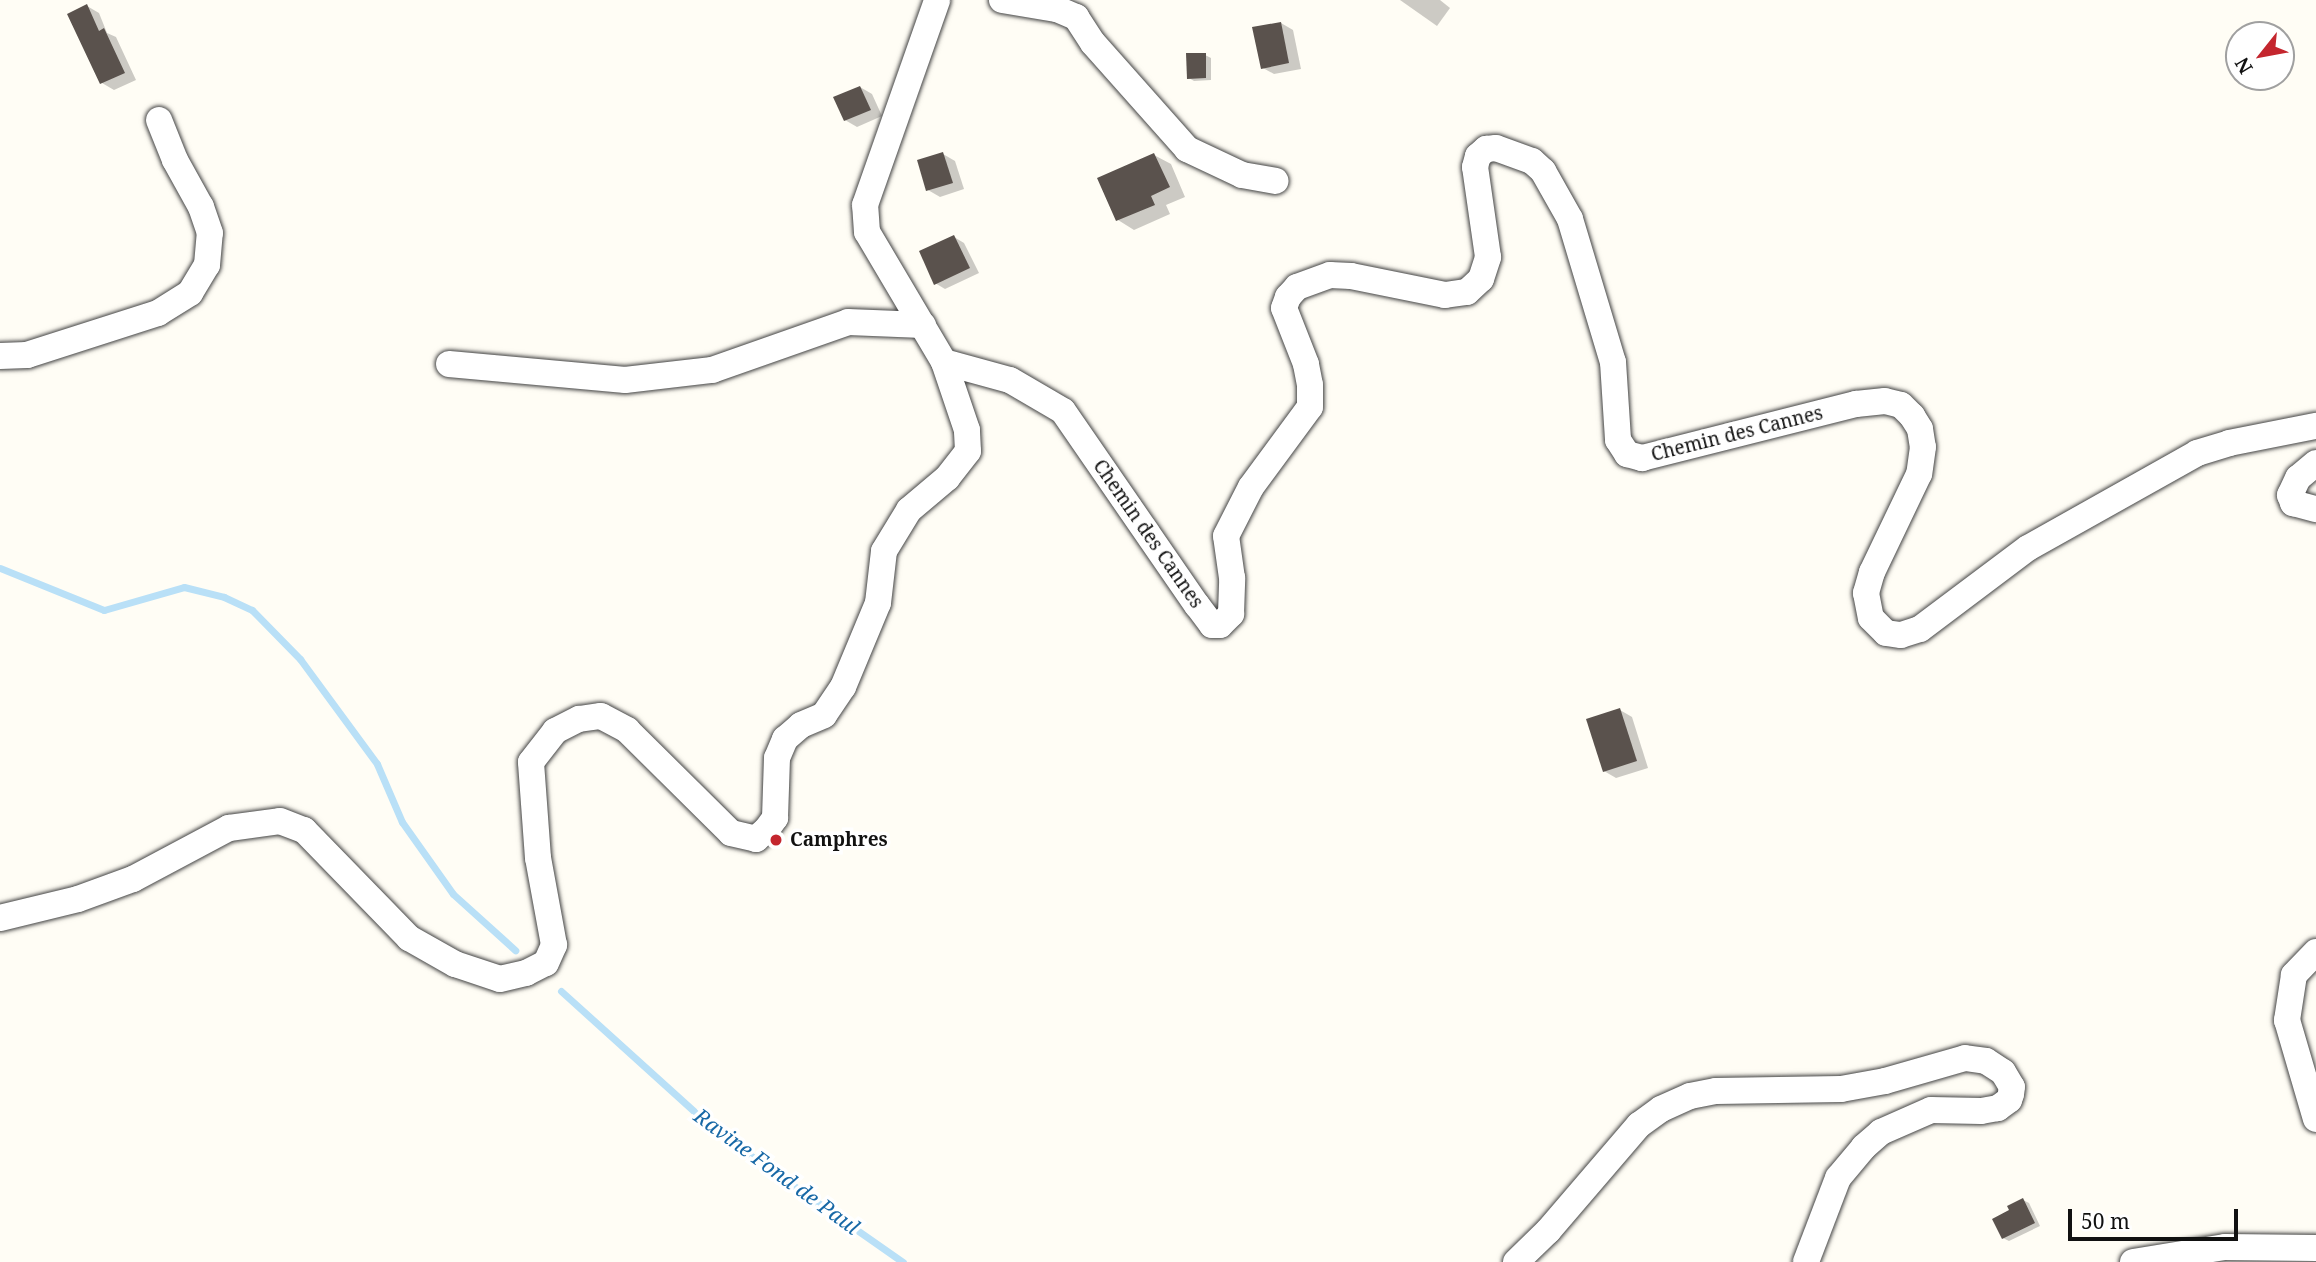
<!DOCTYPE html>
<html>
<head>
<meta charset="utf-8">
<style>
  body { margin:0 }
  #map { position:relative; width:2316px; height:1262px; overflow:hidden; background:#fffdf5; font-family:"Noto Serif",serif }
  div>[style] { position:absolute }
  .shadow>* { inset:0; background:#0003 }
  .stream>* { height:7px; margin:-3.5px; padding:0 3.5px; transform-origin:3.5px; border-radius:3.5px; background:#b9e0f7 }
  .building>* { inset:0; background:#5a524d }
  .roads { filter:drop-shadow(0 0 2px #444) drop-shadow(0 0 2px #444) }
  .minor>* { height:26px; margin:-13px; padding:0 13px; transform-origin:13px; border-radius:13px; background:#fff }
  .dots>* { width:19px; height:19px; translate:-50% -50%; box-sizing:border-box; border:4px solid #fff; border-radius:50% }
  span { translate:-50% -50%; white-space:nowrap; text-align:center; line-height:1.15; -webkit-text-stroke:7px #fff; paint-order:stroke }
  .street-label { font-size:19px; color:#111 }
  .poi-label { font-size:19px; color:#111; font-weight:700 }
  .left { translate:0 -50%; text-align:left }
  .water-label { font-size:21px; color:#1768a6; font-style:italic }
  .north { position:absolute; left:2225px; top:21px; width:70px; height:70px; box-sizing:border-box; background:#fff; border:2px solid #a0a0a0; border-radius:50%; rotate:239deg; font-size:19px; font-weight:700; line-height:28px; text-align:center; color:#111 }
  .north::after { content:''; display:block; margin:auto; width:24px; height:32px; background:#c4262e; clip-path:polygon(50% 0,100% 100%,50% 72%,0 100%) }
  .scale { position:absolute; left:2068px; top:1209px; width:170px; height:32px; box-sizing:border-box; border:4px solid #111; border-top:0; padding-left:9px; font-size:21px; line-height:24px; white-space:nowrap; color:#111; -webkit-text-stroke:5px #fff; paint-order:stroke }
</style>
</head>
<body>
<div id="map">
  <div class="shadow">
    <div style="clip-path:polygon(1400px 0,1440px 0,1450px 8px,1437px 26px)"></div>
    <div style="clip-path:polygon(87px 6px,99px 13px,107px 33px,116px 37px,136px 80px,114px 90px,102px 83px)"></div>
    <div style="clip-path:polygon(1281px 23px,1293px 30px,1301px 69px,1274px 74px,1263px 68px)"></div>
    <div style="clip-path:polygon(1205px 55px,1211px 58px,1211px 80px,1194px 81px,1189px 78px)"></div>
    <div style="clip-path:polygon(860px 87px,872px 94px,882px 116px,857px 127px,845px 120px)"></div>
    <div style="clip-path:polygon(943px 154px,955px 161px,964px 189px,940px 197px,928px 190px)"></div>
    <div style="clip-path:polygon(1154px 155px,1171px 164px,1185px 197px,1166px 205px,1170px 214px,1134px 230px,1118px 220px)"></div>
    <div style="clip-path:polygon(954px 237px,964px 243px,979px 273px,945px 289px,935px 283px)"></div>
    <div style="clip-path:polygon(1620px 710px,1632px 717px,1648px 768px,1616px 778px,1604px 771px)"></div>
    <div style="clip-path:polygon(2023px 1200px,2029px 1203px,2040px 1226px,2009px 1241px,2003px 1238px,2011px 1211px)"></div>
  </div>
  <div class="stream">
    <div style="left:0;top:568px;width:112px;rotate:22deg"></div>
    <div style="left:104px;top:610px;width:83px;rotate:-16deg"></div>
    <div style="left:184px;top:587px;width:41px;rotate:14deg"></div>
    <div style="left:224px;top:597px;width:31px;rotate:25deg"></div>
    <div style="left:252px;top:610px;width:69px;rotate:45.6deg"></div>
    <div style="left:300px;top:659px;width:130px;rotate:53.7deg"></div>
    <div style="left:377px;top:764px;width:63px;rotate:66.7deg"></div>
    <div style="left:402px;top:822px;width:88px;rotate:54.7deg"></div>
    <div style="left:453px;top:894px;width:84px;rotate:42.1deg"></div>
    <div style="left:561px;top:991px;width:210px;rotate:42.1deg"></div>
    <div style="left:717px;top:1132px;width:227px;rotate:35deg"></div>
  </div>
  <div class="building">
    <div style="clip-path:polygon(87px 4px,99px 31px,104px 28px,125px 73px,100px 84px,67px 14px)"></div>
    <div style="clip-path:polygon(1281px 22px,1289px 63px,1261px 69px,1252px 27px)"></div>
    <div style="clip-path:polygon(1186px 53px,1206px 53px,1206px 78px,1187px 79px)"></div>
    <div style="clip-path:polygon(860px 86px,871px 110px,844px 121px,833px 97px)"></div>
    <div style="clip-path:polygon(943px 152px,953px 183px,926px 191px,917px 160px)"></div>
    <div style="clip-path:polygon(1154px 153px,1170px 187px,1151px 196px,1155px 205px,1116px 221px,1097px 178px)"></div>
    <div style="clip-path:polygon(954px 235px,970px 268px,934px 285px,919px 251px)"></div>
    <div style="clip-path:polygon(1620px 708px,1637px 761px,1603px 772px,1586px 719px)"></div>
    <div style="clip-path:polygon(2023px 1198px,2035px 1223px,2002px 1239px,1992px 1219px,2009px 1210px,2007px 1206px)"></div>
  </div>
  <div class="roads">
    <div class="minor">
      <div style="left:1002px;top:0;width:56px;rotate:9.3deg"></div>
      <div style="left:1057px;top:9px;width:21px;rotate:23deg"></div>
      <div style="left:1076px;top:17px;width:31px;rotate:57deg"></div>
      <div style="left:1093px;top:43px;width:142px;rotate:48.4deg"></div>
      <div style="left:1187px;top:149px;width:61px;rotate:25.3deg"></div>
      <div style="left:1242px;top:175px;width:34px;rotate:10deg"></div>
      <div style="left:0;top:356px;width:27px;rotate:-2deg"></div>
      <div style="left:27px;top:355px;width:138px;rotate:-17.8deg"></div>
      <div style="left:158px;top:313px;width:38px;rotate:-32deg"></div>
      <div style="left:190px;top:293px;width:33px;rotate:-59deg"></div>
      <div style="left:207px;top:265px;width:32px;rotate:-85deg"></div>
      <div style="left:210px;top:233px;width:28px;rotate:-109deg"></div>
      <div style="left:201px;top:207px;width:54px;rotate:-119deg"></div>
      <div style="left:175px;top:160px;width:43px;rotate:-111.8deg"></div>
      <div style="left:944px;top:362px;width:68px;rotate:15.3deg"></div>
      <div style="left:1010px;top:380px;width:61px;rotate:30.3deg"></div>
      <div style="left:1063px;top:411px;width:236px;rotate:55.4deg"></div>
      <div style="left:1197px;top:605px;width:25px;rotate:53deg"></div>
      <div style="left:1212px;top:625px;width:8px"></div>
      <div style="left:1220px;top:625px;width:16px;rotate:-45deg"></div>
      <div style="left:1231px;top:614px;width:36px;rotate:-88deg"></div>
      <div style="left:1232px;top:578px;width:42px;rotate:-98.1deg"></div>
      <div style="left:1226px;top:536px;width:55px;rotate:-63deg"></div>
      <div style="left:1251px;top:487px;width:99px;rotate:-53.6deg"></div>
      <div style="left:1310px;top:407px;width:22px;rotate:-90deg"></div>
      <div style="left:1310px;top:385px;width:21px;rotate:-101deg"></div>
      <div style="left:1306px;top:364px;width:60px;rotate:-111.4deg"></div>
      <div style="left:1284px;top:308px;width:12px;rotate:-70deg"></div>
      <div style="left:1288px;top:297px;width:13px;rotate:-48deg"></div>
      <div style="left:1297px;top:287px;width:35px;rotate:-20deg"></div>
      <div style="left:1330px;top:275px;width:21px;rotate:3deg"></div>
      <div style="left:1351px;top:276px;width:96px;rotate:11.4deg"></div>
      <div style="left:1445px;top:295px;width:22px;rotate:-8deg"></div>
      <div style="left:1467px;top:292px;width:19px;rotate:-43deg"></div>
      <div style="left:1481px;top:279px;width:23px;rotate:-72deg"></div>
      <div style="left:1488px;top:257px;width:91px;rotate:-98.2deg"></div>
      <div style="left:1475px;top:167px;width:11px;rotate:-75deg"></div>
      <div style="left:1478px;top:156px;width:11px;rotate:-41deg"></div>
      <div style="left:1486px;top:149px;width:10px;rotate:-6deg"></div>
      <div style="left:1496px;top:148px;width:38px;rotate:20deg"></div>
      <div style="left:1532px;top:161px;width:15px;rotate:42deg"></div>
      <div style="left:1543px;top:171px;width:55px;rotate:60.6deg"></div>
      <div style="left:1570px;top:219px;width:149px;rotate:73.3deg"></div>
      <div style="left:1613px;top:362px;width:78px;rotate:86.3deg"></div>
      <div style="left:1618px;top:440px;width:17px;rotate:57deg"></div>
      <div style="left:1627px;top:454px;width:16px;rotate:15deg"></div>
      <div style="left:1642px;top:458px;width:221px;rotate:-14.2deg"></div>
      <div style="left:1856px;top:404px;width:29px;rotate:-6deg"></div>
      <div style="left:1885px;top:401px;width:16px;rotate:14deg"></div>
      <div style="left:1901px;top:405px;width:16px;rotate:45deg"></div>
      <div style="left:1912px;top:416px;width:15px;rotate:58deg"></div>
      <div style="left:1920px;top:429px;width:18px;rotate:81deg"></div>
      <div style="left:1923px;top:447px;width:27px;rotate:98deg"></div>
      <div style="left:1919px;top:474px;width:109px;rotate:115.6deg"></div>
      <div style="left:1872px;top:572px;width:22px;rotate:106deg"></div>
      <div style="left:1866px;top:593px;width:25px;rotate:79deg"></div>
      <div style="left:1871px;top:618px;width:21px;rotate:45deg"></div>
      <div style="left:1886px;top:633px;width:15px;rotate:8deg"></div>
      <div style="left:1901px;top:635px;width:20px;rotate:-18deg"></div>
      <div style="left:1920px;top:629px;width:135px;rotate:-36.9deg"></div>
      <div style="left:2028px;top:548px;width:194px;rotate:-29.3deg"></div>
      <div style="left:2197px;top:453px;width:34px;rotate:-17deg"></div>
      <div style="left:2229px;top:443px;width:89px;rotate:-11.1deg"></div>
      <div style="left:449px;top:364px;width:177px;rotate:5.2deg"></div>
      <div style="left:625px;top:380px;width:88px;rotate:-6.6deg"></div>
      <div style="left:712px;top:370px;width:144px;rotate:-19.4deg"></div>
      <div style="left:848px;top:322px;width:75px;rotate:2.3deg"></div>
      <div style="left:2316px;top:463px;width:23px;rotate:140deg"></div>
      <div style="left:2298px;top:478px;width:19px;rotate:115deg"></div>
      <div style="left:2290px;top:495px;width:9px;rotate:69deg"></div>
      <div style="left:2293px;top:503px;width:24px;rotate:15deg"></div>
      <div style="left:0;top:918px;width:80px;rotate:-13.7deg"></div>
      <div style="left:78px;top:899px;width:59px;rotate:-20deg"></div>
      <div style="left:133px;top:879px;width:109px;rotate:-28deg"></div>
      <div style="left:229px;top:828px;width:51px;rotate:-7.8deg"></div>
      <div style="left:280px;top:821px;width:26px;rotate:21deg"></div>
      <div style="left:304px;top:830px;width:151px;rotate:45.8deg"></div>
      <div style="left:409px;top:938px;width:53px;rotate:29.5deg"></div>
      <div style="left:455px;top:964px;width:47px;rotate:18.4deg"></div>
      <div style="left:500px;top:979px;width:27px;rotate:-13deg"></div>
      <div style="left:526px;top:973px;width:22px;rotate:-27deg"></div>
      <div style="left:546px;top:963px;width:20px;rotate:-66deg"></div>
      <div style="left:554px;top:945px;width:88px;rotate:-100.4deg"></div>
      <div style="left:538px;top:858px;width:96px;rotate:-94.2deg"></div>
      <div style="left:531px;top:762px;width:39px;rotate:-52deg"></div>
      <div style="left:555px;top:731px;width:27px;rotate:-27deg"></div>
      <div style="left:579px;top:719px;width:22px;rotate:-8deg"></div>
      <div style="left:601px;top:716px;width:30px;rotate:28deg"></div>
      <div style="left:627px;top:730px;width:146px;rotate:44.7deg"></div>
      <div style="left:731px;top:833px;width:26px;rotate:13deg"></div>
      <div style="left:756px;top:839px;width:15px;rotate:-42deg"></div>
      <div style="left:767px;top:829px;width:14px;rotate:-54deg"></div>
      <div style="left:775px;top:818px;width:60px;rotate:-88.1deg"></div>
      <div style="left:777px;top:758px;width:21px;rotate:-67deg"></div>
      <div style="left:785px;top:739px;width:21px;rotate:-41deg"></div>
      <div style="left:801px;top:725px;width:25px;rotate:-23deg"></div>
      <div style="left:824px;top:715px;width:34px;rotate:-56deg"></div>
      <div style="left:843px;top:687px;width:91px;rotate:-67.4deg"></div>
      <div style="left:878px;top:603px;width:52px;rotate:-83.4deg"></div>
      <div style="left:884px;top:551px;width:48px;rotate:-58.6deg"></div>
      <div style="left:909px;top:510px;width:50px;rotate:-40.1deg"></div>
      <div style="left:947px;top:478px;width:34px;rotate:-52deg"></div>
      <div style="left:968px;top:451px;width:21px;rotate:-93deg"></div>
      <div style="left:967px;top:430px;width:72px;rotate:-108.7deg"></div>
      <div style="left:944px;top:362px;width:151px;rotate:-120.6deg"></div>
      <div style="left:867px;top:232px;width:27px;rotate:-94deg"></div>
      <div style="left:865px;top:205px;width:217px;rotate:-70.6deg"></div>
      <div style="left:2316px;top:952px;width:32px;rotate:134deg"></div>
      <div style="left:2294px;top:975px;width:46px;rotate:98.8deg"></div>
      <div style="left:2287px;top:1020px;width:103px;rotate:73.7deg"></div>
      <div style="left:1516px;top:1262px;width:45px;rotate:-44.1deg"></div>
      <div style="left:1548px;top:1231px;width:140px;rotate:-49.4deg"></div>
      <div style="left:1639px;top:1125px;width:27px;rotate:-36deg"></div>
      <div style="left:1661px;top:1109px;width:32px;rotate:-24deg"></div>
      <div style="left:1690px;top:1096px;width:26px;rotate:-11deg"></div>
      <div style="left:1716px;top:1091px;width:125px;rotate:-0.9deg"></div>
      <div style="left:1841px;top:1089px;width:45px;rotate:-10.3deg"></div>
      <div style="left:1885px;top:1081px;width:83px;rotate:-16deg"></div>
      <div style="left:1965px;top:1058px;width:21px;rotate:8deg"></div>
      <div style="left:1986px;top:1061px;width:20px;rotate:33deg"></div>
      <div style="left:2003px;top:1072px;width:17px;rotate:59deg"></div>
      <div style="left:2012px;top:1087px;width:7px;rotate:98deg"></div>
      <div style="left:2011px;top:1094px;width:6px;rotate:108deg"></div>
      <div style="left:2009px;top:1100px;width:14px;rotate:144deg"></div>
      <div style="left:1998px;top:1108px;width:17px;rotate:170deg"></div>
      <div style="left:1981px;top:1111px;width:50px;rotate:-178.9deg"></div>
      <div style="left:1931px;top:1110px;width:55px;rotate:156.3deg"></div>
      <div style="left:1881px;top:1132px;width:23px;rotate:139deg"></div>
      <div style="left:1864px;top:1147px;width:40px;rotate:130deg"></div>
      <div style="left:1838px;top:1178px;width:90px;rotate:110.9deg"></div>
      <div style="left:2133px;top:1262px;width:93px;rotate:-9.3deg"></div>
      <div style="left:2225px;top:1247px;width:91px;rotate:0.6deg"></div>
    </div>
  </div>
  <div class="dots">
    <div style="left:776px;top:840px;background:#c4262e"></div>
  </div>
  <div class="street-label">
    <span style="left:1737px;top:434px;rotate:-14deg">Chemin des Cannes</span>
    <span style="left:1148px;top:534px;rotate:55deg">Chemin des Cannes</span>
  </div>
  <div class="poi-label">
    <span class="left" style="left:790px;top:840px">Camphres</span>
  </div>
  <div class="water-label">
    <span style="left:777px;top:1171px;rotate:36deg">Ravine Fond de Paul</span>
  </div>
  <div class="north">N</div>
  <div class="scale">50 m</div>
</div>
</body>
</html>
